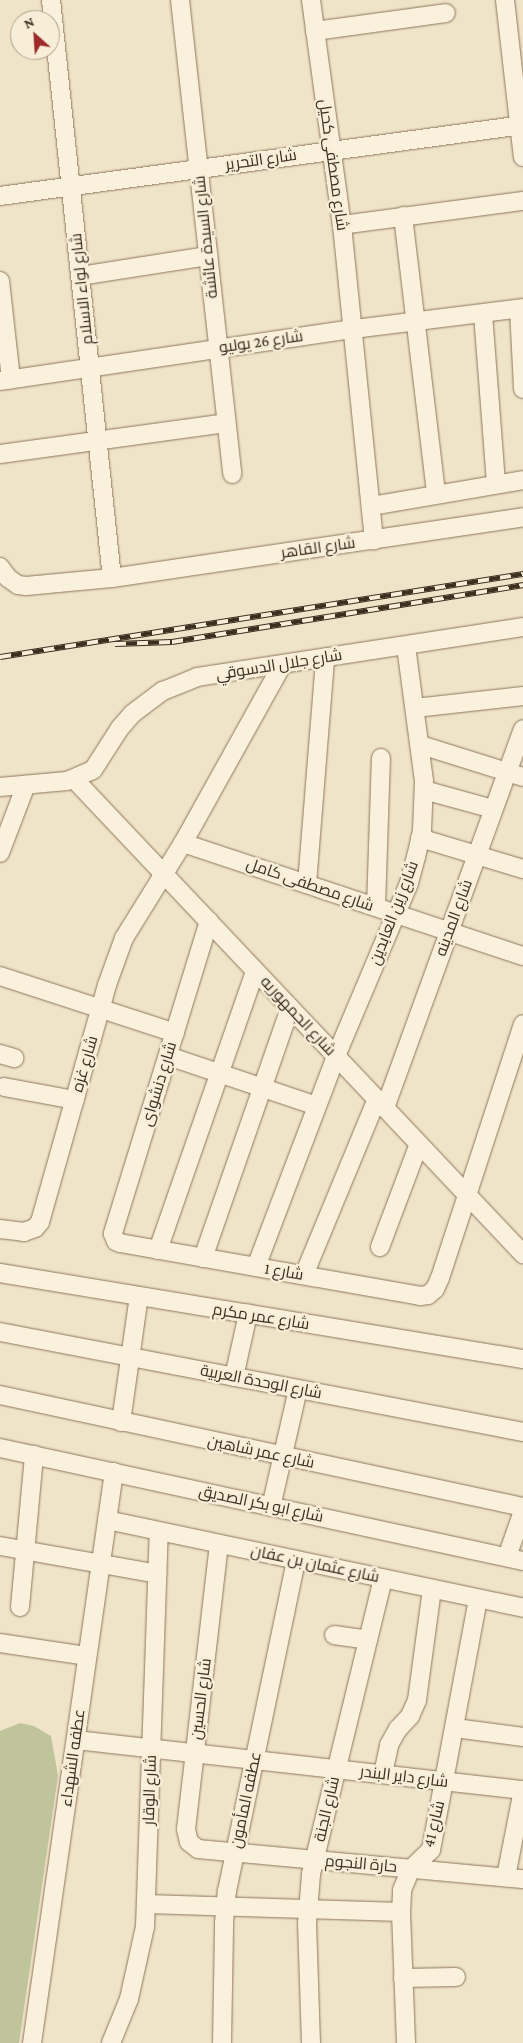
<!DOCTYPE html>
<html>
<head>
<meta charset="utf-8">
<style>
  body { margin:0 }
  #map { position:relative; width:523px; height:2043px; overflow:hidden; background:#f0e4c8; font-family:"Crimson Pro",Cairo,serif }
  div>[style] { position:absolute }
  .cemetery>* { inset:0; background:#bfc49a }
  .roads { filter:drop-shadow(0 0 1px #8d765c) drop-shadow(0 0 1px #8d765c) }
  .minor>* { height:18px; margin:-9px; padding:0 9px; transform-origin:9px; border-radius:9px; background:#faf1dc }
  .rail>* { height:5.5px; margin-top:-2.75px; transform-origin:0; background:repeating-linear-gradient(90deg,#f7eed8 0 11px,#3d2e20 0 22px); box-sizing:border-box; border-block:1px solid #3d2e20 }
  span { translate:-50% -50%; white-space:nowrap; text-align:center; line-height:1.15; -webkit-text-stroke:4.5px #f7eed8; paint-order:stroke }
  .street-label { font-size:16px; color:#3d2e20 }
  .north { position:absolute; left:10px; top:10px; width:50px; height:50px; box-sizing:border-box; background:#f7eed8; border:1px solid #ada18e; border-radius:50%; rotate:334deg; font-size:14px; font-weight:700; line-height:20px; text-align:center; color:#3d2e20 }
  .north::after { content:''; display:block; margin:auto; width:18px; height:22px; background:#9e2a2b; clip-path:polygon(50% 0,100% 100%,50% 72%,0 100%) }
</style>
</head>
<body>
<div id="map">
  <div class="cemetery">
    <div style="clip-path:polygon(20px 1723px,34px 1726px,51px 1736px,58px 1776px,19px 2043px,0 2043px,0 1731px)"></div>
  </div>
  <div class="roads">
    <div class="minor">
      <div style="left:51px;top:0;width:581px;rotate:83.98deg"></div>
      <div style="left:180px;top:0;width:477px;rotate:83.7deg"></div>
      <div style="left:311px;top:0;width:227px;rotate:82.2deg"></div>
      <div style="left:342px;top:225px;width:317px;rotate:84.2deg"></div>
      <div style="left:505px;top:0;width:158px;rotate:83.5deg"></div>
      <div style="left:315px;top:31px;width:132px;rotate:-7.8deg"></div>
      <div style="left:0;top:196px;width:528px;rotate:-7.73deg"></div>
      <div style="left:403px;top:216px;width:280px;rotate:83.2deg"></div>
      <div style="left:342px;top:225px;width:183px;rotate:-7.6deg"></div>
      <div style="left:80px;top:276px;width:130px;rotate:-8.9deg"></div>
      <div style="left:0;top:281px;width:99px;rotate:83.6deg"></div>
      <div style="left:519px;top:309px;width:80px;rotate:87.1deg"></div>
      <div style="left:483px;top:314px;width:170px;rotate:85.6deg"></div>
      <div style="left:0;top:381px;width:358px;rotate:-8.4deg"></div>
      <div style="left:354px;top:329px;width:170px;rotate:-7.1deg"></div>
      <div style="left:0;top:454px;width:228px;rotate:-7.8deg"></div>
      <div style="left:371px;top:506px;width:154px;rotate:-9.7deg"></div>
      <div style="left:0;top:567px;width:14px;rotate:54deg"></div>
      <div style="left:8px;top:578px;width:12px;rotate:35deg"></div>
      <div style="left:18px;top:585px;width:8px;rotate:7deg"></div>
      <div style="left:26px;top:586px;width:86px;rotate:-5.3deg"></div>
      <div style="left:112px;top:578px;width:416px;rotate:-8.4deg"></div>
      <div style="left:415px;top:708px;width:109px;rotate:-6.3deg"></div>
      <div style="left:421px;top:745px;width:107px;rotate:17.4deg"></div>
      <div style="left:74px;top:779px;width:654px;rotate:46.61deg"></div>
      <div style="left:0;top:787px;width:67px;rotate:-5.1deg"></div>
      <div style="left:67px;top:781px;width:28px;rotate:-23deg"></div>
      <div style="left:93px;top:770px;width:50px;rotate:-57.3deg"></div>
      <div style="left:120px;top:728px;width:18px;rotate:-49deg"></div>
      <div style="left:132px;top:714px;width:39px;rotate:-37deg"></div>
      <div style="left:163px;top:691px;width:37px;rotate:-22deg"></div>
      <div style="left:197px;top:677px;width:330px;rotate:-8.7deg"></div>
      <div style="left:424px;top:790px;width:72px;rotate:15.4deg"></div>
      <div style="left:420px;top:838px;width:108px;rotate:16.8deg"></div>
      <div style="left:183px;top:843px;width:358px;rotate:18.4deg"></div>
      <div style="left:0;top:853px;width:73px;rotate:-69.1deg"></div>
      <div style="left:307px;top:884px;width:227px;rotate:-85.4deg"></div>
      <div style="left:376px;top:907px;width:149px;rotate:-88.1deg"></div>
      <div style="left:209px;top:921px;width:327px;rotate:107.1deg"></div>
      <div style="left:113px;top:1234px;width:8px;rotate:67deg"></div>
      <div style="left:116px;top:1241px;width:4px;rotate:27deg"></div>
      <div style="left:120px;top:1243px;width:305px;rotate:10deg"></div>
      <div style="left:420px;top:1296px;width:8px;rotate:-7deg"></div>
      <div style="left:428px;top:1295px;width:9px;rotate:-41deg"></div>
      <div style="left:435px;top:1289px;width:12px;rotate:-66deg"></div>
      <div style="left:440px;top:1278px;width:267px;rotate:-71.9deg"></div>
      <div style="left:0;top:976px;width:184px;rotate:18deg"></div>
      <div style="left:0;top:1054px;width:15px;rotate:16deg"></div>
      <div style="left:168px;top:1056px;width:157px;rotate:18.6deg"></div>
      <div style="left:4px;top:1087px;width:72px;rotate:10.4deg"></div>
      <div style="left:385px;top:1108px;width:403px;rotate:-70deg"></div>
      <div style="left:0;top:1229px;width:24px;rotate:7deg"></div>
      <div style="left:24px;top:1232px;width:12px;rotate:-20deg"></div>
      <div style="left:35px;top:1228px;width:8px;rotate:-50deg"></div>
      <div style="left:40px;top:1222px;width:246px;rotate:-74.2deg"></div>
      <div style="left:107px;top:985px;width:50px;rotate:-70.1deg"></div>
      <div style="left:124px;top:938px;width:112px;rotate:-58.2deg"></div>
      <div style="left:183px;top:843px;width:204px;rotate:-60.9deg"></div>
      <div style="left:380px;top:1247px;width:110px;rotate:-69.3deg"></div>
      <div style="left:158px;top:1250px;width:295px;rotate:-70.8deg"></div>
      <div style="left:203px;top:1258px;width:265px;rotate:-70.8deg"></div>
      <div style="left:256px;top:1267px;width:226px;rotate:-69.2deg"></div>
      <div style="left:336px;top:1056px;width:188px;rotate:-67.1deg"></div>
      <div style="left:409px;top:883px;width:27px;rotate:-75deg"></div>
      <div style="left:416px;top:857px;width:27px;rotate:-77deg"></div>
      <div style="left:422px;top:831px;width:50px;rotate:-87.7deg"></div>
      <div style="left:424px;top:781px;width:136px;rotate:-97.6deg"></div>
      <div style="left:0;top:1273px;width:530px;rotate:9.34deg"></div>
      <div style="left:304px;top:1275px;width:191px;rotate:-67.5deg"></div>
      <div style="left:0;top:1332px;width:532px;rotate:10.82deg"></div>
      <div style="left:234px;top:1377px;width:65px;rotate:-77.5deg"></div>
      <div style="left:0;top:1395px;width:535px;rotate:12.09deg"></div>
      <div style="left:121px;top:1422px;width:127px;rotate:-81.9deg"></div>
      <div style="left:0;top:1448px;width:535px;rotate:12.19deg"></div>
      <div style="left:271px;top:1507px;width:121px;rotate:-77.1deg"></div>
      <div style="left:107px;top:1520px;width:425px;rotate:11.9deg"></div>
      <div style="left:219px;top:1544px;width:287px;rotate:96.6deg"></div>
      <div style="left:186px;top:1829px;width:13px;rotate:77deg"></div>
      <div style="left:189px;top:1842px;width:11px;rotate:38deg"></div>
      <div style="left:198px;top:1849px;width:326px;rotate:5.3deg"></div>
      <div style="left:0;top:1546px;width:160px;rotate:10deg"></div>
      <div style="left:507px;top:1557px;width:49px;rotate:-70.8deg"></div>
      <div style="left:20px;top:1607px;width:153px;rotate:-84.7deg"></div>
      <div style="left:334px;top:1635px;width:34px;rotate:8deg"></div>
      <div style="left:0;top:1643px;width:88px;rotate:8.5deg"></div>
      <div style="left:455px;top:1728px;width:69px;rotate:7.5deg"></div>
      <div style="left:76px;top:1740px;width:450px;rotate:6.4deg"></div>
      <div style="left:523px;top:1790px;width:89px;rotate:101.1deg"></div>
      <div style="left:383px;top:1774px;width:30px;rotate:-78deg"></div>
      <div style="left:389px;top:1745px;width:18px;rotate:-61deg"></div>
      <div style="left:398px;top:1729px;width:18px;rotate:-47deg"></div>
      <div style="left:410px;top:1716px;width:17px;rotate:-66deg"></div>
      <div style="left:417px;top:1700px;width:112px;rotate:-82.3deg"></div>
      <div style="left:146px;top:1904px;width:255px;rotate:1.8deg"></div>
      <div style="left:403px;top:1978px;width:53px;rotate:-1.1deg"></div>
      <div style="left:32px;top:2043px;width:577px;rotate:-81.83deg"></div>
      <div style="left:111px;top:2043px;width:48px;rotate:-67.8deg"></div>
      <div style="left:129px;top:1999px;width:74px;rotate:-77.5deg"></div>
      <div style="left:145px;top:1927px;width:396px;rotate:-88deg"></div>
      <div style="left:222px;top:2043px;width:120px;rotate:-89deg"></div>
      <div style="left:224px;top:1923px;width:32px;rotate:-85deg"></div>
      <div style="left:227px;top:1891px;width:338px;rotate:-78.2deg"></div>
      <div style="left:311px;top:2043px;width:119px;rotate:-91.9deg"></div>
      <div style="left:307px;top:1924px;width:50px;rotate:-85.4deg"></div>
      <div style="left:311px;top:1874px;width:304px;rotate:-76.3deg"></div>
      <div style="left:406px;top:2043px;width:131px;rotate:-92.2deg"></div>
      <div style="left:401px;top:1912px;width:22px;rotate:-87deg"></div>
      <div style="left:402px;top:1890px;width:23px;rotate:-67deg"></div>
      <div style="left:411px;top:1869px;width:28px;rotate:-44deg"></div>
      <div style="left:431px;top:1850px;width:255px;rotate:-79.4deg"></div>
    </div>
  </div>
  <div class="rail">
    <div style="left:115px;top:644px;width:57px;rotate:-2deg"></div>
    <div style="left:172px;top:642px;width:356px;rotate:-9.2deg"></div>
    <div style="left:0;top:657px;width:530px;rotate:-9.02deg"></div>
  </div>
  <div class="street-label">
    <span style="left:261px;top:160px;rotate:-8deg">شارع التحرير</span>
    <span style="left:333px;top:165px;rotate:82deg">شارع مصطفى كحيل</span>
    <span style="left:206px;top:237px;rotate:-96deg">شارع السيدة عائشة</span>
    <span style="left:82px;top:289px;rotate:-96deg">شارع لواء الاسلام</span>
    <span style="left:261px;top:342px;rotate:-8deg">شارع 26 يوليو</span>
    <span style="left:318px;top:548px;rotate:-8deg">شارع القاهر</span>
    <span style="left:279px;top:665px;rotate:-9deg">شارع جلال الدسوقي</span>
    <span style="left:310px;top:885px;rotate:19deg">شارع مصطفى كامل</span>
    <span style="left:394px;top:913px;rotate:-69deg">شارع زين العابدين</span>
    <span style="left:454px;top:918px;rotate:-70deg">شارع المدينه</span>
    <span style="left:298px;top:1016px;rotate:47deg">شارع الجمهوريه</span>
    <span style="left:85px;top:1064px;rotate:-74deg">شارع غزه</span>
    <span style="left:159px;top:1084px;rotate:-73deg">شارع دنشواى</span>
    <span style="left:284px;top:1272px;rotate:10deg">شارع 1</span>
    <span style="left:261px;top:1317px;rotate:9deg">شارع عمر مكرم</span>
    <span style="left:261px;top:1382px;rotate:11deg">شارع الوحدة العربية</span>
    <span style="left:261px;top:1452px;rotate:12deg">شارع عمر شاهين</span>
    <span style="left:261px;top:1504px;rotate:12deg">شارع ابو بكر الصديق</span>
    <span style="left:315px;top:1564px;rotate:12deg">شارع عثمان بن عفان</span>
    <span style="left:201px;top:1699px;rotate:-83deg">شارع الحسين</span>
    <span style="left:73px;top:1758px;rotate:-82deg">عطفه الشهداء</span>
    <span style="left:404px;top:1777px;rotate:7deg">شارع داير البندر</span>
    <span style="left:150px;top:1790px;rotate:-88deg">شارع الوقار</span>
    <span style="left:246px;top:1800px;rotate:-78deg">عطفه المأمون</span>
    <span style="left:327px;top:1809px;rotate:-77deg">شارع الجنة</span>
    <span style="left:434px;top:1824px;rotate:-76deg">شارع 41</span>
    <span style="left:361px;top:1864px;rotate:5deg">حارة النجوم</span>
  </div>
  <div class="north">N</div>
</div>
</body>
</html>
